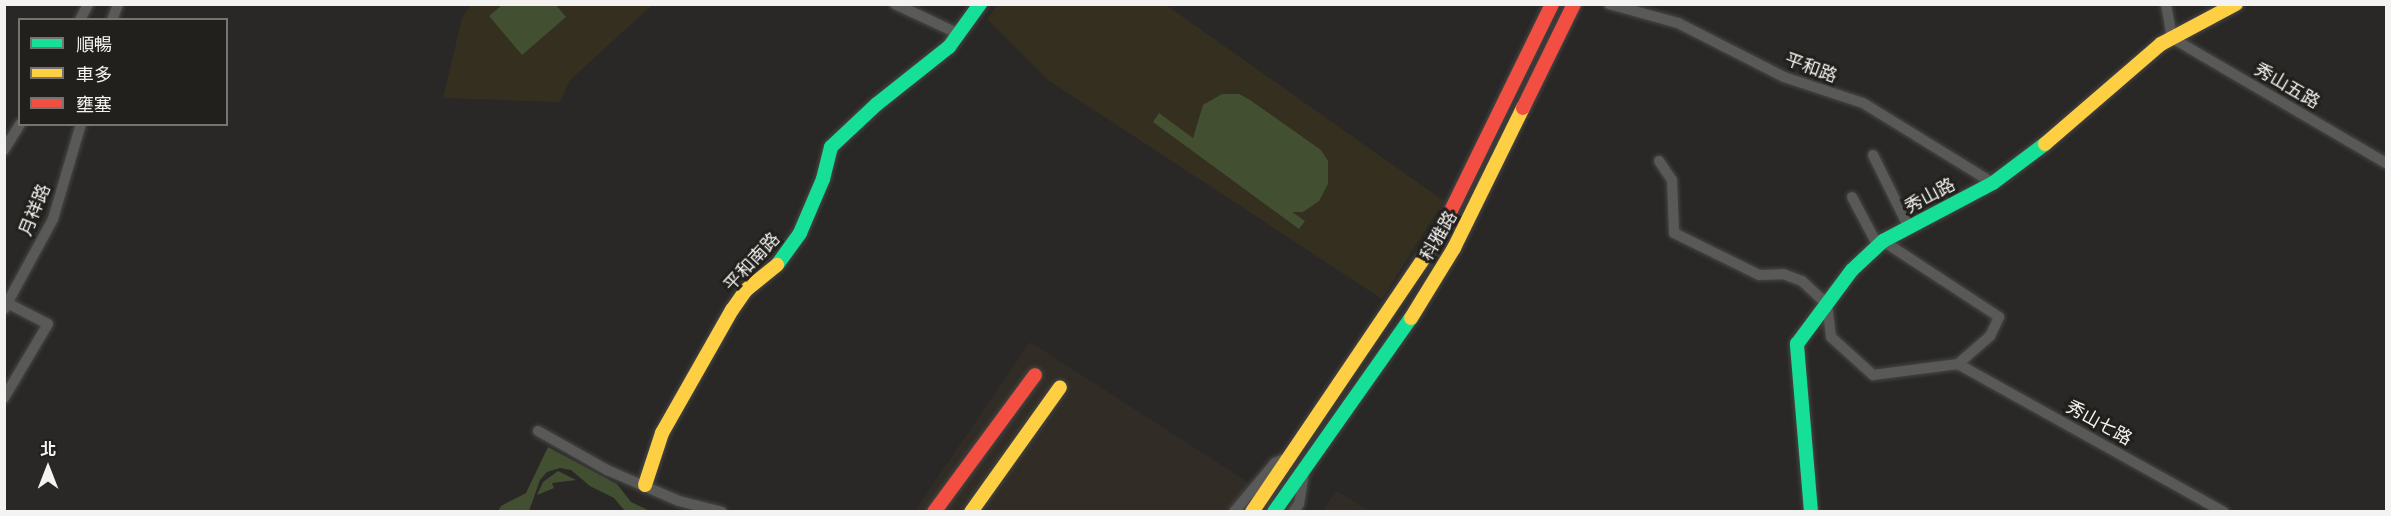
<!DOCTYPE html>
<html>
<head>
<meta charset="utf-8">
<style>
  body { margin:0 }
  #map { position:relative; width:2391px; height:516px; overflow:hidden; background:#292827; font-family:"Roboto Condensed","Noto Sans TC",sans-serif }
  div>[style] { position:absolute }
  .built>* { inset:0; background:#312d26 }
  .education>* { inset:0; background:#352f20 }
  .green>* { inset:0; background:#434f31 }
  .roads { filter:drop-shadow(0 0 2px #474645) drop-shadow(0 0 2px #474645) }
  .street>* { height:10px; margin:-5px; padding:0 5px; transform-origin:5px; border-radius:5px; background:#595958 }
  .fast>* { height:14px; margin:-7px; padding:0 7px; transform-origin:7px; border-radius:7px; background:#16e098 }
  .slow>* { height:14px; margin:-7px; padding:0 7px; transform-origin:7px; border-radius:7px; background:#ffcf43 }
  .jam>* { height:14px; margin:-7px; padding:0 7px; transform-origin:7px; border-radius:7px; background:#f24e42 }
  span { translate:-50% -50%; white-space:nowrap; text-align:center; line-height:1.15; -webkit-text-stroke:6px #21201d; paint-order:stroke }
  .street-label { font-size:18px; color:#f4f3f1 }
  .frame { position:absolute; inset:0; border:6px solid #f4f3f1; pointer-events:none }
  .legend { position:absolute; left:18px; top:18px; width:210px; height:108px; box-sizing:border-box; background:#21201d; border:2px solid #757472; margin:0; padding:8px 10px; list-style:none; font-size:18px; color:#f4f3f1 }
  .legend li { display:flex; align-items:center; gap:12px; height:30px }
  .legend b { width:30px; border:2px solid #757472 }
  .north { position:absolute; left:18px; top:438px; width:60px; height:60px; -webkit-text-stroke:4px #21201d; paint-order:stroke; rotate:0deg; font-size:16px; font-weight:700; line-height:24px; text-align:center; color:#f4f3f1 }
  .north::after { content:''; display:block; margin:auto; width:21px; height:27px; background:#f4f3f1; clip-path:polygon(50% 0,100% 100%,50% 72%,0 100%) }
</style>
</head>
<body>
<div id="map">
  <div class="built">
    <div style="clip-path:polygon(1030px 342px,1293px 511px,914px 512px)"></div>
    <div style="clip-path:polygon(1337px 491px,1369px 511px,1322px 511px)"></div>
  </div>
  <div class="education">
    <div style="clip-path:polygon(471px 5px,652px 5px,570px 80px,560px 102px,443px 98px,462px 18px)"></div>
    <div style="clip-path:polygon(997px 5px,1166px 5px,1444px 201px,1382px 299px,1048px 80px,987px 19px)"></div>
  </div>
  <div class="green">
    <div style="clip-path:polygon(556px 5px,566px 17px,522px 55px,489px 16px,502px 5px)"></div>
    <div style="clip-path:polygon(1222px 94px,1239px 94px,1250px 100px,1321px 150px,1328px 161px,1328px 184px,1319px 201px,1303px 212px,1292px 212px,1305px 221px,1299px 229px,1153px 122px,1159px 113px,1193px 138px,1203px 105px)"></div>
    <div style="clip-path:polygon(548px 447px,617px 484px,631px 502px,650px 511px,625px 511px,614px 498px,590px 486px,571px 470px,560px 468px,547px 472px,540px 480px,529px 511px,498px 511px,501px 506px,526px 493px)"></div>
    <div style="clip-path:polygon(558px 471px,576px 480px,552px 483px,554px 488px,537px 495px,543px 482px)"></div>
  </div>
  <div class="roads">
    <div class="street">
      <div style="left:895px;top:4px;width:71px;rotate:25.1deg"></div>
      <div style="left:1609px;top:4px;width:72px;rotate:15.4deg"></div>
      <div style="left:1678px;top:23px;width:119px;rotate:27deg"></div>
      <div style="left:1784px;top:77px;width:83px;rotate:18.2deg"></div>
      <div style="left:1863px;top:103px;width:153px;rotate:31.6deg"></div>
      <div style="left:2166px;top:4px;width:35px;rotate:80deg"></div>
      <div style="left:2172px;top:38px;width:248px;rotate:30.3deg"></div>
      <div style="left:80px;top:20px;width:18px;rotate:-63deg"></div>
      <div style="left:112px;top:20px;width:17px;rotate:-69deg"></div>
      <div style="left:4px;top:150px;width:31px;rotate:-58deg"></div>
      <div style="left:1873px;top:155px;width:81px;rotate:63.7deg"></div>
      <div style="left:1659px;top:161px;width:23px;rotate:56deg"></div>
      <div style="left:1672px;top:180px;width:53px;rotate:87.8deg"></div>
      <div style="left:1674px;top:233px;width:95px;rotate:26.3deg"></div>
      <div style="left:1759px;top:275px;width:24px;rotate:-2deg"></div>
      <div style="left:1783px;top:274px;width:20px;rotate:20deg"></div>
      <div style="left:1802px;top:281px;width:34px;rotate:43deg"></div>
      <div style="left:1827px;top:304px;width:33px;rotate:83deg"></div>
      <div style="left:1831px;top:337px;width:57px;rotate:42.1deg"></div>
      <div style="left:1873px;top:375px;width:86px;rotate:-7.4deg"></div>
      <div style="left:1852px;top:197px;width:55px;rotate:62deg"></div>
      <div style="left:1883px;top:241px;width:139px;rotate:33.2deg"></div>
      <div style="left:1999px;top:317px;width:21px;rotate:115deg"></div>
      <div style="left:1990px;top:336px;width:43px;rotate:138.8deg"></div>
      <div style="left:1958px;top:364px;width:304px;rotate:29.1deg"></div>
      <div style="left:4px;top:309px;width:102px;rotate:-61.4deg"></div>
      <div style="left:53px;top:219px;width:99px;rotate:-73.6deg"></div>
      <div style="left:4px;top:398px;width:86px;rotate:-59.3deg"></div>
      <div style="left:48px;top:324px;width:46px;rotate:-152.9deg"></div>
      <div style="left:538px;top:431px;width:79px;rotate:29.5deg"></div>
      <div style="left:607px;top:470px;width:78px;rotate:23.3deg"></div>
      <div style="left:679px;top:501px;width:44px;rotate:14.3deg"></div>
      <div style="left:1234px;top:512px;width:64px;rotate:-50.1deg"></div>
      <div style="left:1275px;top:463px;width:14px;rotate:-25deg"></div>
      <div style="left:1293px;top:512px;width:10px;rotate:-53deg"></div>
      <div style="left:1299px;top:504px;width:32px;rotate:-81deg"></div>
    </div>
    <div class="fast">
      <div style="left:777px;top:265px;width:39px;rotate:-54deg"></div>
      <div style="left:800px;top:233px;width:59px;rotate:-66.9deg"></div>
      <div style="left:823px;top:179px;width:33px;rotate:-76deg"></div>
      <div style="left:831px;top:147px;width:63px;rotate:-43.1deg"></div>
      <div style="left:877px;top:104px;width:92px;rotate:-38.4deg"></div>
      <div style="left:949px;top:47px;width:53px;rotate:-54.2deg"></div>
      <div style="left:1274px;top:512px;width:237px;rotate:-54.8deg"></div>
      <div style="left:1811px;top:512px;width:169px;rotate:-94.8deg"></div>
      <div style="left:1797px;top:344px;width:92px;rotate:-53.4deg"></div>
      <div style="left:1852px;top:270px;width:42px;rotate:-43.1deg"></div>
      <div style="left:1883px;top:241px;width:124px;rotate:-27.8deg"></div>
      <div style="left:1993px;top:183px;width:65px;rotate:-36.9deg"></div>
    </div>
    <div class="slow">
      <div style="left:2045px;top:144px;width:153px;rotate:-40.8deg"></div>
      <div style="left:2161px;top:44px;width:85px;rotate:-28.1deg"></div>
      <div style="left:1411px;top:318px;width:82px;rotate:-58.4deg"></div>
      <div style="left:1454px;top:248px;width:156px;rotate:-63.8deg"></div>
      <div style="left:645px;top:485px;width:55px;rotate:-71.9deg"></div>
      <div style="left:662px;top:433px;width:142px;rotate:-60.4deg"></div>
      <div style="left:732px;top:310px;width:24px;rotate:-55deg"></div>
      <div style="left:746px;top:290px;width:40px;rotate:-39deg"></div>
      <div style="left:971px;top:512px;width:153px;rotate:-54.5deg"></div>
      <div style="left:1252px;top:512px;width:332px;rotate:-55.9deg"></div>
    </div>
    <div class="jam">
      <div style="left:1523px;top:108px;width:116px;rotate:-63.9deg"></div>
      <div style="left:1438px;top:237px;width:259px;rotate:-63.9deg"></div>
      <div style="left:934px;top:512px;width:170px;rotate:-53.6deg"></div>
    </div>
  </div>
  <div class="street-label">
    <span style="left:1811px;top:68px;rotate:20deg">平和路</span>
    <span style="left:2287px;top:86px;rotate:30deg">秀山五路</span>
    <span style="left:1930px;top:196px;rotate:-28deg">秀山路</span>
    <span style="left:35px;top:210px;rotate:-68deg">月祥路</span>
    <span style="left:1439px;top:236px;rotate:-60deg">科雅路</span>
    <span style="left:752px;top:262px;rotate:-47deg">平和南路</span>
    <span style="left:2099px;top:423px;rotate:29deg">秀山七路</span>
  </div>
  <div class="frame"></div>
  <ul class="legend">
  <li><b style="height:8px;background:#16e098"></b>順暢</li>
  <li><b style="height:8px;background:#ffcf43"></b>車多</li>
  <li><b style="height:8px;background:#f24e42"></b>壅塞</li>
  </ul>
  <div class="north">北</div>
</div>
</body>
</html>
